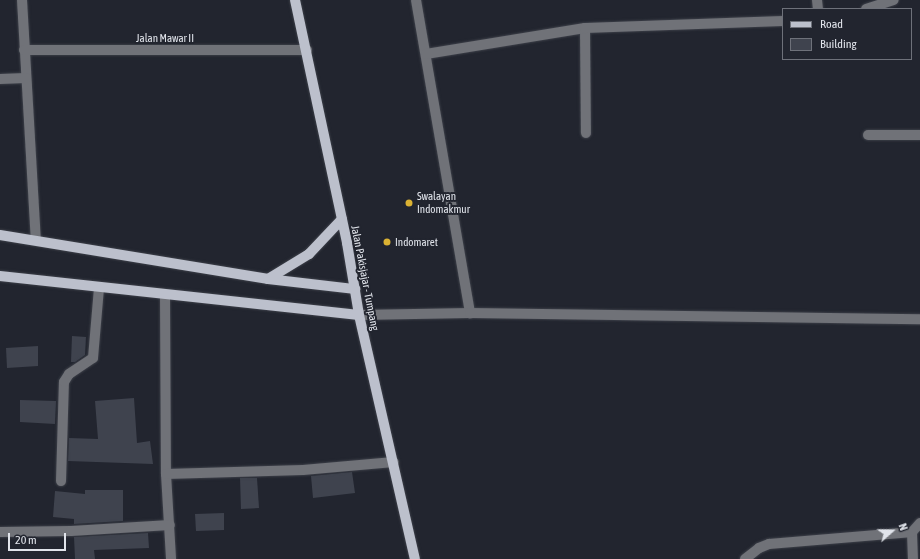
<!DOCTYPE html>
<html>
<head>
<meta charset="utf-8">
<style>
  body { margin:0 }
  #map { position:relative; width:920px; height:559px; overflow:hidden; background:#22252f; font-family:"Asap Condensed",sans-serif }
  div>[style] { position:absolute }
  .building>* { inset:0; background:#3f434e }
  .roads { filter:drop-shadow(0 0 1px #3d4049) drop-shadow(0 0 1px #3d4049) }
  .minor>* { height:10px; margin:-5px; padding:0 5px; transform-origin:5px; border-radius:5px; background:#707278 }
  .major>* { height:10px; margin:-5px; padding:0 5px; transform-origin:5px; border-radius:5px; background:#bcc0cc }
  .dots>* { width:11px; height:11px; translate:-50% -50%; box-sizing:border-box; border:2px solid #22252f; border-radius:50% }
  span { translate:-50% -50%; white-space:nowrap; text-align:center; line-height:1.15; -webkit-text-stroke:4px #22252f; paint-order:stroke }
  .street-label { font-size:11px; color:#e1e4eb }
  .poi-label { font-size:11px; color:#e1e4eb }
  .left { translate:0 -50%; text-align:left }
  .legend { position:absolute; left:782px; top:8px; width:130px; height:52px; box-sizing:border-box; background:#22252f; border:1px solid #6e717a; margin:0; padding:5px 7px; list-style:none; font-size:12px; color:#e1e4eb }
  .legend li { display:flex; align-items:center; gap:8px; height:20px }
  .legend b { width:20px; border:1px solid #6e717a }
  .north { position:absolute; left:872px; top:511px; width:40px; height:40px; -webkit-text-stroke:3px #22252f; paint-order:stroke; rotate:70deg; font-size:11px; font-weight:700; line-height:16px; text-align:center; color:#e1e4eb }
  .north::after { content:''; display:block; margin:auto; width:14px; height:18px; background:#e1e4eb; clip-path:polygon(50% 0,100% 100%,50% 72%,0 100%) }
  .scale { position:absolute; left:8px; top:533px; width:58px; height:18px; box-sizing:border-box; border:2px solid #e1e4eb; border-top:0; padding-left:5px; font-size:12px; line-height:14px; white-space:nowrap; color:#e1e4eb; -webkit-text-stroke:3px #22252f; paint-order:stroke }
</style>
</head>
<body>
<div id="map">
  <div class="building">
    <div style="clip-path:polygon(72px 336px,86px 337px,85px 355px,75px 362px,71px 362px)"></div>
    <div style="clip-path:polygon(38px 346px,38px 366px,7px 368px,6px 348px)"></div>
    <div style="clip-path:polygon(134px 398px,137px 443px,150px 441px,153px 464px,68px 461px,69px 438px,98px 439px,95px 401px)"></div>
    <div style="clip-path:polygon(20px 400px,56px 401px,55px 424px,20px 422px)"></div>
    <div style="clip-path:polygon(352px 472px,355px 493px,313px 498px,311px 476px)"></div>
    <div style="clip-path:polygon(240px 478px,257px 478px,259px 508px,241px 509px)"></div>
    <div style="clip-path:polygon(85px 490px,123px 490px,123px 521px,74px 524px,74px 519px,53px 517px,55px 491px,85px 494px)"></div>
    <div style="clip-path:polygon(224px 513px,224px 530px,196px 531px,195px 514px)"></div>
    <div style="clip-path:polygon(148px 533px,149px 548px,94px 550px,95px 559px,75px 559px,74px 537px)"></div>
  </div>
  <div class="roads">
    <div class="minor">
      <div style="left:22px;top:0;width:240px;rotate:86.7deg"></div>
      <div style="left:416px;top:0;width:318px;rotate:80.2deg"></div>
      <div style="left:817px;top:0;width:9px;rotate:84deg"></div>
      <div style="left:866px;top:9px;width:29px;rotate:-18deg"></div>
      <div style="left:585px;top:28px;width:105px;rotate:89.5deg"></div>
      <div style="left:24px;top:50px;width:283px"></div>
      <div style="left:426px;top:54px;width:161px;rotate:-9.3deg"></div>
      <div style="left:585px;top:28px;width:198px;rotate:-2deg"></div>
      <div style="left:0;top:79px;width:26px;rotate:-2deg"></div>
      <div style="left:868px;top:135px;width:52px"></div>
      <div style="left:165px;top:295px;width:179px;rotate:89.7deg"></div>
      <div style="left:166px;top:474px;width:85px;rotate:86.6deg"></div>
      <div style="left:359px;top:315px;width:111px;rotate:-1deg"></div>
      <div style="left:470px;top:313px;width:450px;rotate:0.8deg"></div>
      <div style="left:166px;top:474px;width:137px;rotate:-1.7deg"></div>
      <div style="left:303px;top:470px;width:91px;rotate:-5deg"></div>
      <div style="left:61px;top:481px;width:99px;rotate:-88.3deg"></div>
      <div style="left:64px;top:382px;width:9px;rotate:-58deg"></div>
      <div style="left:69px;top:374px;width:29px;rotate:-34deg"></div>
      <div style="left:93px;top:358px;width:70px;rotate:-85.1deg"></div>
      <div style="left:0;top:532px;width:71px;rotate:-0.8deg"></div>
      <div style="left:71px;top:531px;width:99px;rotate:-3.5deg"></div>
      <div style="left:912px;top:532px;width:27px;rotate:88deg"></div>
      <div style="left:745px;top:559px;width:18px;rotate:-38deg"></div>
      <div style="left:759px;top:548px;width:11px;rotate:-22deg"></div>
      <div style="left:769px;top:544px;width:144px;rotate:-4.8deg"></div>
      <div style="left:912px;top:532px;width:12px;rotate:-48deg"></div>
    </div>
    <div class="major">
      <div style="left:295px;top:0;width:249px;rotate:77.9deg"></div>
      <div style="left:347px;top:243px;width:73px;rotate:80.5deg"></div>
      <div style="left:359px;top:315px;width:250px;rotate:77.1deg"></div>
      <div style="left:0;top:235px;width:272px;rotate:9.3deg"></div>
      <div style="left:268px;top:279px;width:88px;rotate:6.6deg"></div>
      <div style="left:0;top:276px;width:361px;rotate:6.2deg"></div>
      <div style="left:268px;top:279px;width:48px;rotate:-31.4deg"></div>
      <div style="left:309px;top:254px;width:48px;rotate:-46.7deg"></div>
    </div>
  </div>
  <div class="dots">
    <div style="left:409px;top:203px;background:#dbb233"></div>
    <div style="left:387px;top:242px;background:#dbb233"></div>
  </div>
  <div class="street-label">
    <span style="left:165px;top:38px">Jalan Mawar II</span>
    <span style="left:365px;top:278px;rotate:79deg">Jalan Pakisjajar - Tumpang</span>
  </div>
  <div class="poi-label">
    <span class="left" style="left:417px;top:203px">Swalayan<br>Indomakmur</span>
    <span class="left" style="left:395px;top:242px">Indomaret</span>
  </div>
  <ul class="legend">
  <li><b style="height:5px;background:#bcc0cc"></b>Road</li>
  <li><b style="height:11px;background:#3f434e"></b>Building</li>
  </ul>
  <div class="north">N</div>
  <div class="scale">20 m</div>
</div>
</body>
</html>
